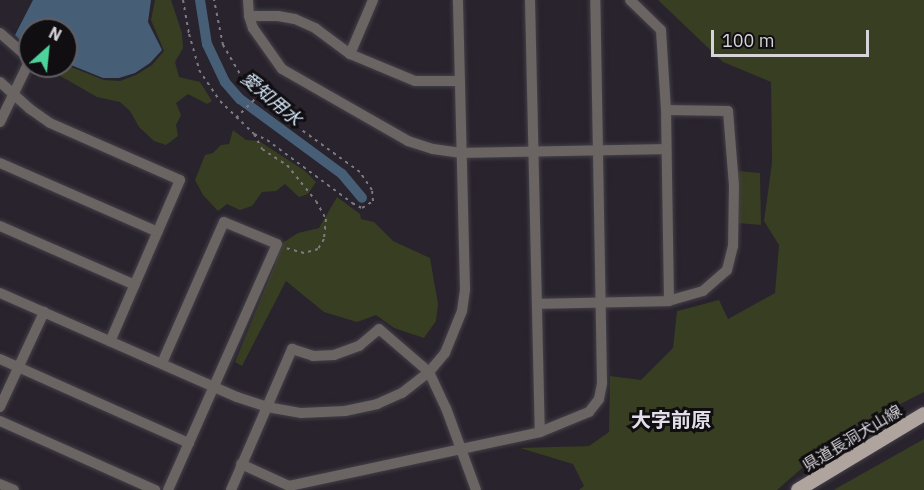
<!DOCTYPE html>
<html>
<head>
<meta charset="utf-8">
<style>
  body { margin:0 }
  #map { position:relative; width:924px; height:490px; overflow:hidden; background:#28232c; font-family:"IBM Plex Sans","Noto Sans JP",sans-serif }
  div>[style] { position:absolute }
  .green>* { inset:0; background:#383e22 }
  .water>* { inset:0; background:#465f77 }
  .canal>* { height:10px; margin:-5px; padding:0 5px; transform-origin:5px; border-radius:5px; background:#465f77 }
  .path>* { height:2px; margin-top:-1px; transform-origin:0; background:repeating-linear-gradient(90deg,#7e7a82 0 3px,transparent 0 7.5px) }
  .roads { filter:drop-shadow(0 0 2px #443f48) drop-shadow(0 0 2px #443f48) }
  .minor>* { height:10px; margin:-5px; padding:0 5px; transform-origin:5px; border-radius:5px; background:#6a6462 }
  .major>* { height:14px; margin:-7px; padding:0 7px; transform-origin:7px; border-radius:7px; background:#afa49e }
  span { translate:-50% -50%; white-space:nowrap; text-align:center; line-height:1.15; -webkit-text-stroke:6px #100e11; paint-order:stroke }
  .street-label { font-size:16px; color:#d6d3d9 }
  .water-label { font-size:18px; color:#d4e6f8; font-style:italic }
  .quarter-label { font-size:20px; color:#e4deea; font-weight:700 }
  .north { position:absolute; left:18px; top:18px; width:60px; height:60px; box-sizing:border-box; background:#100e11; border:2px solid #5f5d61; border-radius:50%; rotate:27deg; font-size:16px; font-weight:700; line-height:24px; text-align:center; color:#d6d3d9 }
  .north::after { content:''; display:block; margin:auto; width:21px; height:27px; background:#4cd39b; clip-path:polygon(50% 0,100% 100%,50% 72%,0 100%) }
  .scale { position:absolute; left:711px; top:30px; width:158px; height:27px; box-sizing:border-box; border:3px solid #d6d3d9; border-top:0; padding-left:8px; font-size:18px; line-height:21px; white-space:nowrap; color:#d6d3d9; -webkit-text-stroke:4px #100e11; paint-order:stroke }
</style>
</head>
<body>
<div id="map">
  <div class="green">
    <div style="clip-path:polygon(155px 0,171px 0,182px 33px,183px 48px,175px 62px,179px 77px,200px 82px,212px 101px,207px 104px,188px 94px,176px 103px,181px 115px,176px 125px,178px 136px,166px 145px,154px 141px,139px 127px,130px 111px,120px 102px,97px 97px,43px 66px,66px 65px,104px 80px,120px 81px,136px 75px,152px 65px,164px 51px,151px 20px)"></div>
    <div style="clip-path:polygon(658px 0,924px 0,924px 392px,841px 434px,777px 490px,579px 490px,584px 486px,573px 464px,520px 448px,589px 446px,609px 432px,610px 376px,641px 380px,673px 348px,677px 311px,719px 300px,728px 319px,775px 293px,779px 245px,764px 221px,772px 163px,771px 82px,723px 62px)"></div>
    <div style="clip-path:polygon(233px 130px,246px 140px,259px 141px,305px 171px,316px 182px,308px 194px,299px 197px,285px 184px,276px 191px,262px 192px,252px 206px,240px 210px,227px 204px,218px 211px,203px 195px,195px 180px,205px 155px,213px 153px,221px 145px,229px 144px)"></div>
    <div style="clip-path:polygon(738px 171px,760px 173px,761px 225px,738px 223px)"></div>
    <div style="clip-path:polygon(337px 197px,360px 214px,361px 219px,374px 222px,393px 241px,430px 258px,438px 304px,436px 321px,424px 338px,394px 328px,376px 315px,357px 322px,324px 312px,286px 281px,242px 366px,235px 362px,275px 264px,271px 262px,282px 243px,298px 233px,319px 228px)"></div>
    <div style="clip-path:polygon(924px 439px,924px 490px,834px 490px,837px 488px)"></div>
  </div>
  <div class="water">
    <div style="clip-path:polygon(33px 0,151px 0,148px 22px,162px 50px,150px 63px,135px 73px,119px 78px,103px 78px,66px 63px,66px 30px,30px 30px,30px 51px,15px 35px)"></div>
  </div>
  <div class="canal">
    <div style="left:200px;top:0;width:45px;rotate:81deg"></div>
    <div style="left:207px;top:44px;width:42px;rotate:64.7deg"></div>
    <div style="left:225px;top:82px;width:23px;rotate:49deg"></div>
    <div style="left:240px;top:99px;width:127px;rotate:36.3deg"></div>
    <div style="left:342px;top:174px;width:31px;rotate:50deg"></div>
  </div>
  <div class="path">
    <div style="left:183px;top:0;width:35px;rotate:80deg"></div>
    <div style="left:189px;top:34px;width:37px;rotate:74deg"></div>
    <div style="left:199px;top:70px;width:37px;rotate:56deg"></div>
    <div style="left:220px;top:101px;width:47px;rotate:44.1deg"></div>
    <div style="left:254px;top:134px;width:14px;rotate:25deg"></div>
    <div style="left:267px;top:140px;width:106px;rotate:36.5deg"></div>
    <div style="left:352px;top:203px;width:11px;rotate:27deg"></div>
    <div style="left:362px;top:208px;width:13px;rotate:-32deg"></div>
    <div style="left:373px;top:201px;width:11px;rotate:-95deg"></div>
    <div style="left:372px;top:190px;width:22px;rotate:-124deg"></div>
    <div style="left:360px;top:172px;width:111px;rotate:-144.2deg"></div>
    <div style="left:270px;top:107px;width:31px;rotate:-138deg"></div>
    <div style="left:247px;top:86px;width:48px;rotate:-120.3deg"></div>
    <div style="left:223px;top:45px;width:46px;rotate:-101.3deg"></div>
    <div style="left:236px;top:118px;width:30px;rotate:-45deg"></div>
    <div style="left:254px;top:134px;width:17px;rotate:62deg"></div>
    <div style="left:262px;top:149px;width:30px;rotate:33deg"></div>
    <div style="left:287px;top:165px;width:46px;rotate:51.1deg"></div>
    <div style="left:316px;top:201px;width:21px;rotate:61deg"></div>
    <div style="left:326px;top:219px;width:20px;rotate:96deg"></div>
    <div style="left:324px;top:239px;width:12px;rotate:121deg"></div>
    <div style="left:318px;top:249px;width:15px;rotate:164deg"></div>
    <div style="left:304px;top:253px;width:20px;rotate:-165deg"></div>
  </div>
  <div class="roads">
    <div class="minor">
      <div style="left:248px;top:0;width:16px;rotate:86deg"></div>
      <div style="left:249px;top:16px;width:13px;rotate:72deg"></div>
      <div style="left:253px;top:28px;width:50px;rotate:54.7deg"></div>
      <div style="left:282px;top:69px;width:145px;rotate:29.7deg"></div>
      <div style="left:408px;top:141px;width:26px;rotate:18deg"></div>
      <div style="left:433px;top:149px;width:29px;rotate:8deg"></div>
      <div style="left:462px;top:153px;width:203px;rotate:-1.1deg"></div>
      <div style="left:530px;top:0;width:432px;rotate:88.7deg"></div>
      <div style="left:249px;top:16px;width:29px"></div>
      <div style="left:278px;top:16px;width:17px;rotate:10deg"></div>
      <div style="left:295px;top:19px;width:22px;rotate:24deg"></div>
      <div style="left:315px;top:28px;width:44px;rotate:36.6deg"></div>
      <div style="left:350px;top:54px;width:70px;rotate:22.6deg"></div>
      <div style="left:415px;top:81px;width:45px"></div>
      <div style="left:0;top:33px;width:40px;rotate:41deg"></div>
      <div style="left:350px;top:54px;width:59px;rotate:-66.9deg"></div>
      <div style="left:0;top:82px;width:40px;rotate:42deg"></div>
      <div style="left:30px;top:109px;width:24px;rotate:35deg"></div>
      <div style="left:50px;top:123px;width:142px;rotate:23.7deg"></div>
      <div style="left:180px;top:180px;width:176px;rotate:113.4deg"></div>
      <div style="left:666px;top:110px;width:62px;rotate:0.9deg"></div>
      <div style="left:728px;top:111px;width:74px;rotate:85.4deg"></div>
      <div style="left:734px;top:185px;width:61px;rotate:90.9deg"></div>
      <div style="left:733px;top:246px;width:25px;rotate:104deg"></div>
      <div style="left:727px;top:270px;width:32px;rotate:139deg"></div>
      <div style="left:703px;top:291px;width:35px;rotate:164deg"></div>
      <div style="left:0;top:122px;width:69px;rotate:-64.2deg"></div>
      <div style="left:0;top:163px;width:172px;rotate:23.6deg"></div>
      <div style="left:0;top:226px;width:147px;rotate:23.6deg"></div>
      <div style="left:0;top:293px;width:259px;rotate:23.7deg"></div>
      <div style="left:237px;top:397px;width:32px;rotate:18deg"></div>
      <div style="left:267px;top:407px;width:35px;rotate:10deg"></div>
      <div style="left:301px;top:413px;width:44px;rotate:-2.6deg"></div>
      <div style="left:345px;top:411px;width:33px;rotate:-12deg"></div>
      <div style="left:377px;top:404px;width:27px;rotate:-24deg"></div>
      <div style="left:402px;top:393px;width:34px;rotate:-38deg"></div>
      <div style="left:429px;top:372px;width:25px;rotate:-50deg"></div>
      <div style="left:445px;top:353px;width:45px;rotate:-68deg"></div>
      <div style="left:462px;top:311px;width:22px;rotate:-82deg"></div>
      <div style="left:465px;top:289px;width:289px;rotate:-91.4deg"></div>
      <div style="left:537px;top:304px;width:132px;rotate:-1.3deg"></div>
      <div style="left:669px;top:301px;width:191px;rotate:-90.9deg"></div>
      <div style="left:666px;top:110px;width:80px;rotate:-93.6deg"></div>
      <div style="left:661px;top:30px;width:43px;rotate:-135.9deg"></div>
      <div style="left:0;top:359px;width:207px;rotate:24deg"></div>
      <div style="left:162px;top:363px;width:154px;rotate:-66.3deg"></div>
      <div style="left:224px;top:222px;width:57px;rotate:22.5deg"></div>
      <div style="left:277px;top:244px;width:269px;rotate:113.9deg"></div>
      <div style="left:0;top:407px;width:105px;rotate:-65.1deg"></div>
      <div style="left:0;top:421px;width:170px;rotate:24deg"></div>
      <div style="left:241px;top:464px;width:53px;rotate:24.6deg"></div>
      <div style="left:289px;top:486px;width:257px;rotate:-12.1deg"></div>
      <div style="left:540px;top:432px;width:53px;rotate:-22.2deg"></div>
      <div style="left:589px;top:412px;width:16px;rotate:-52deg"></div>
      <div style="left:599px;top:399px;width:16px;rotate:-79deg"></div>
      <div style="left:602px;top:383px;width:383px;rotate:-91deg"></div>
      <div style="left:0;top:484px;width:15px;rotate:23deg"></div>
      <div style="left:231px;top:490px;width:154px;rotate:-66.6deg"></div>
      <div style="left:292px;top:349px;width:22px;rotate:18deg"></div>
      <div style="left:313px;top:356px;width:21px;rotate:-3deg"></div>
      <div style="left:334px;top:355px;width:27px;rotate:-20deg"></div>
      <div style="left:359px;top:346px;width:26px;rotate:-40deg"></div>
      <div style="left:379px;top:329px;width:66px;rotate:40.7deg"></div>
      <div style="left:429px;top:372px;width:40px;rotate:65deg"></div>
      <div style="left:446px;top:408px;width:87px;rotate:69.9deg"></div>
    </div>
    <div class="major">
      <div style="left:798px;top:490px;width:147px;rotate:-31.1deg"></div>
    </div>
  </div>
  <div class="street-label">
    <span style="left:852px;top:438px;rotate:-31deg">県道長洞犬山線</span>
  </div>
  <div class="water-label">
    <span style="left:271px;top:99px;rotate:40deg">愛知用水</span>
  </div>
  <div class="quarter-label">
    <span style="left:671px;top:419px">大字前原</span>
  </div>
  <div class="north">N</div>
  <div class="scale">100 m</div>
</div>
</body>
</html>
